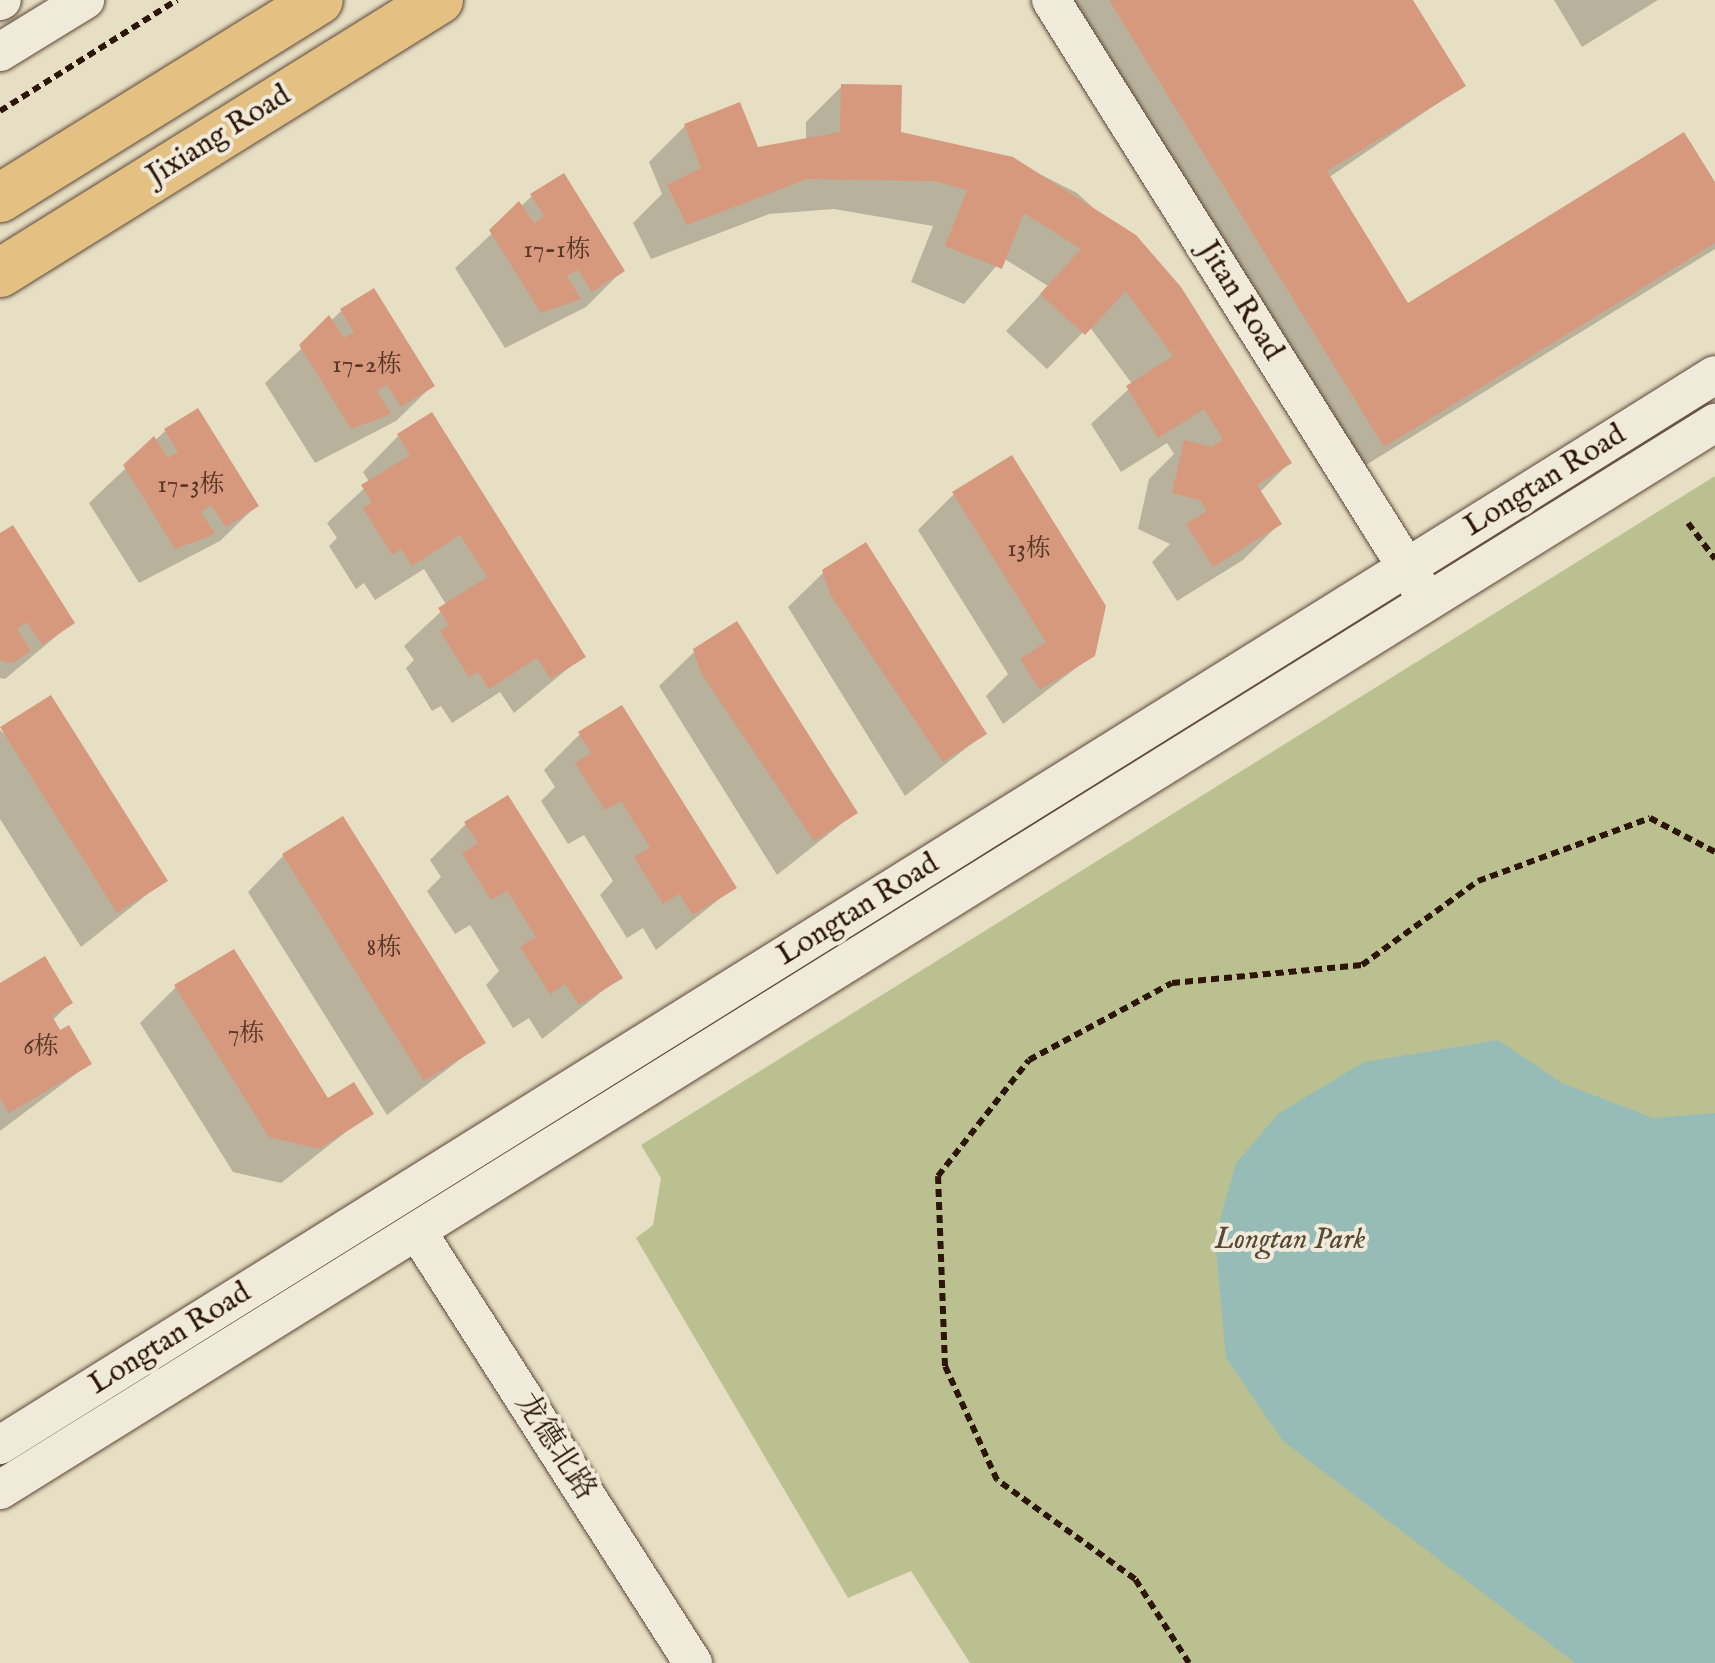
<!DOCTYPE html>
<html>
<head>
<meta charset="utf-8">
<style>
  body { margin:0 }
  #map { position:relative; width:1715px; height:1663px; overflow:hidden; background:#e7dfc4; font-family:"IM FELL English","Noto Serif SC",serif }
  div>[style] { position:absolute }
  .green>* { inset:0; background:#bbc090 }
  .water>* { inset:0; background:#97bcb7 }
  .shadow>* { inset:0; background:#0003 }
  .building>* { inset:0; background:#d6997e }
  .path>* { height:6px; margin-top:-3px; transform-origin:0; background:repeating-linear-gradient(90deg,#2d1609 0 8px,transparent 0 13px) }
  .roads { filter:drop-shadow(0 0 2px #5c4838) drop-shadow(0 0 2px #5c4838) }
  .minor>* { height:38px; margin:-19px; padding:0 19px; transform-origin:19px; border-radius:19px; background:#efead9 }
  .major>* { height:48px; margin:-24px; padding:0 24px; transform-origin:24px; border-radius:24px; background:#e4c082 }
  span { translate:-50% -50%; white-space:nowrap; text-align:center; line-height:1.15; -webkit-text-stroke:8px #efead9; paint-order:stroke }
  .number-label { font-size:25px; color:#573726 }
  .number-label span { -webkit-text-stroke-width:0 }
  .street-label { font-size:30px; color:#2d1609 }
  .park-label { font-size:30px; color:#584932; font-style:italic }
</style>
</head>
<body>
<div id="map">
  <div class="green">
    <div style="clip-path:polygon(1715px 476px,1715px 1663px,970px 1663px,911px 1571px,848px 1598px,636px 1238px,653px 1225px,661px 1178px,641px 1145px)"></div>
  </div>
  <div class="water">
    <div style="clip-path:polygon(1498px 1040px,1562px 1083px,1653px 1118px,1715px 1113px,1715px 1663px,1575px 1663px,1283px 1441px,1226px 1358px,1215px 1238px,1236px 1163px,1279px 1113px,1364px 1062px)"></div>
  </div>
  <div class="shadow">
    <div style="clip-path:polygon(1069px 0,1410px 0,1463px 86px,1328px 178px,1407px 306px,1715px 187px,1715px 249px,1358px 470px)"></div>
    <div style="clip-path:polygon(1554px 0,1658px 0,1582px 47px)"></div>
    <div style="clip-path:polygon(842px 86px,899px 134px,1012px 160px,1077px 193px,1180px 288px,1289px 463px,1259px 493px,1279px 524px,1243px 560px,1177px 601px,1152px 562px,1170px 544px,1138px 529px,1149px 479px,1174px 454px,1167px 443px,1121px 472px,1091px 424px,1133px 385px,1089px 326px,1047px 369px,1006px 331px,1048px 286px,1003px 258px,964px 304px,911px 282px,933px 226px,834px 209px,769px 214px,651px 259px,633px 223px,662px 194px,649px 162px,685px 126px,756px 150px,806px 141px,806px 122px)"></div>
    <div style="clip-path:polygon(532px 196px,622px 271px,586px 307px,505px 348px,455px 268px)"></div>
    <div style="clip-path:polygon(341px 311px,432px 386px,396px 421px,315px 463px,265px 383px)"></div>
    <div style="clip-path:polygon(165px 431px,256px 506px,220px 541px,139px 583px,89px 503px)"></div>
    <div style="clip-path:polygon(398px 436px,582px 657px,514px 713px,500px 692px,452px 723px,441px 706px,432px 711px,406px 668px,414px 660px,404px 646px,447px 606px,424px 569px,375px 600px,364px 583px,356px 589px,329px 546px,337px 538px,327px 523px,370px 483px,363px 472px)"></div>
    <div style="clip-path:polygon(954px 494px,1093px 655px,1003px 724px,986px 696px,1008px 674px,918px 530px)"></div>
    <div style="clip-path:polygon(0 536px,72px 623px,5px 679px,0 678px)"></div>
    <div style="clip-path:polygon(824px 572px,984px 734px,905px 796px,788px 607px)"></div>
    <div style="clip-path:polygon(695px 651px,855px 813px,777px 875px,659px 686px)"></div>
    <div style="clip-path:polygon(0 730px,164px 881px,81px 947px,0 819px)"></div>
    <div style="clip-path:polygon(580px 734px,734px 887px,656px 950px,643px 928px,627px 938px,600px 895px,613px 881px,584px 835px,568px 844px,541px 801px,555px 787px,544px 770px)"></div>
    <div style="clip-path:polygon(466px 824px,620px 977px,542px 1039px,529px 1018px,513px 1028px,486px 985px,499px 971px,470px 925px,455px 934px,427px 891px,441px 877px,430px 860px)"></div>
    <div style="clip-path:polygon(283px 856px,483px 1042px,387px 1115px,248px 892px)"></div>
    <div style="clip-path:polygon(0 986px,70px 1003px,52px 1021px,89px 1064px,0 1131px)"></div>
    <div style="clip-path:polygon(176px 987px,327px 1102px,370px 1113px,281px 1183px,233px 1172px,140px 1023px)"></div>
  </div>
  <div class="building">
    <div style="clip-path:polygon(1109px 0,1413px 0,1466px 86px,1327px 171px,1408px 303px,1684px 132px,1715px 182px,1715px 243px,1384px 447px)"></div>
    <div style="clip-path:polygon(841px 84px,902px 85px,901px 132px,1013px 157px,1136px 235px,1181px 287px,1292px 463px,1257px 485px,1282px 524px,1213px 567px,1186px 524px,1207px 511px,1200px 500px,1172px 493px,1184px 440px,1212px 447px,1223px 439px,1204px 409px,1158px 438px,1126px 386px,1173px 356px,1126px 291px,1085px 335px,1040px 294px,1081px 249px,1024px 213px,1002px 269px,945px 246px,967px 190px,935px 181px,807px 179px,687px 225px,667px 185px,701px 168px,684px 124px,740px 102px,758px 147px,840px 132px)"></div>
    <div style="clip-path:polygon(564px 173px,625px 271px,592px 292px,578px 270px,567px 276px,581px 299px,541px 313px,489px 230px,519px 201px,534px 223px,544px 216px,530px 194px)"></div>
    <div style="clip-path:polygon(374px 288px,435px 386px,401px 407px,387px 385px,377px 391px,391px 414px,351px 429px,299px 345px,329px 315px,344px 338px,354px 332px,340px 309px)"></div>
    <div style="clip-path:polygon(198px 408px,259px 506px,226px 527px,211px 505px,201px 512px,215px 534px,175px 549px,123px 465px,154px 436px,168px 458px,178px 452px,164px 429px)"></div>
    <div style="clip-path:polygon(432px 412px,586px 657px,551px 679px,537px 658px,489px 689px,478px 672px,469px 677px,440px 631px,449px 625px,438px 608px,487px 577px,460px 535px,412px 566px,401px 549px,392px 555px,363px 508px,372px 502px,361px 485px,410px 455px,397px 434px)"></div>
    <div style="clip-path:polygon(1012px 455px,1106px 606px,1095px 656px,1040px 690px,1020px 659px,1046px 642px,952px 492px)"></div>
    <div style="clip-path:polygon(13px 525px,75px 623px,42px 645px,27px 622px,17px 629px,31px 651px,12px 663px,0 660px,0 533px)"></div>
    <div style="clip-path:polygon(866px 542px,987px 734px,943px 762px,830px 594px,822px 570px)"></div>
    <div style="clip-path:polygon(737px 621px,858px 813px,814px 841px,701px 673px,693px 649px)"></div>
    <div style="clip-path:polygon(51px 695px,168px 881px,117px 913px,0 727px)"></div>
    <div style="clip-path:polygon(622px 705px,737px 888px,693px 915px,679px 894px,663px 904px,634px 857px,650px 847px,621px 801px,605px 810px,575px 763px,591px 753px,578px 732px)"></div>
    <div style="clip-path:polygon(508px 795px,623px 978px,579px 1005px,565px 984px,550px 994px,520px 947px,536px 937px,507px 891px,491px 900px,462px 853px,478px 843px,464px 822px)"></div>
    <div style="clip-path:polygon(343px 816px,486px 1043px,424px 1081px,282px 854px)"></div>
    <div style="clip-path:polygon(234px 949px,328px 1098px,354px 1082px,374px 1114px,319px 1149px,269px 1137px,174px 985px)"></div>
    <div style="clip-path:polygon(45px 956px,73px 1003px,52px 1016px,60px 1030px,69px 1025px,92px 1064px,9px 1113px,0 1098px,0 983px)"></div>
  </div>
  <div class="path">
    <div style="left:0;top:111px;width:209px;rotate:-32.1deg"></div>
    <div style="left:1688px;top:523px;width:45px;rotate:53.1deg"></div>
    <div style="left:1189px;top:1663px;width:100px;rotate:-122.7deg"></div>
    <div style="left:1135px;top:1579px;width:170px;rotate:-144.3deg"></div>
    <div style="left:997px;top:1480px;width:125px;rotate:-114.5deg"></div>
    <div style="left:945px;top:1366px;width:190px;rotate:-92.1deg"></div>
    <div style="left:938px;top:1176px;width:147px;rotate:-51.9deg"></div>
    <div style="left:1029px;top:1060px;width:162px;rotate:-28.3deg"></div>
    <div style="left:1172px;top:983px;width:191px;rotate:-5.4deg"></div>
    <div style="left:1362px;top:965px;width:143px;rotate:-35.9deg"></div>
    <div style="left:1478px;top:881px;width:183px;rotate:-20.1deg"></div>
    <div style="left:1650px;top:818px;width:73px;rotate:27.6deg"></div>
  </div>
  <div class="roads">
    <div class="minor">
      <div style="left:1051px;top:0;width:693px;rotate:57.92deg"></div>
      <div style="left:0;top:1px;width:2px;rotate:-27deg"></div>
      <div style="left:0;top:52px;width:100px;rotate:-31.5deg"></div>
      <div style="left:417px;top:1231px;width:513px;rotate:57.43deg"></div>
      <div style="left:0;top:1445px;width:2021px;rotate:-31.96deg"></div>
      <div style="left:0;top:1490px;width:2020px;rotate:-31.89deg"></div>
    </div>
    <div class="major">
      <div style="left:0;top:198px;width:375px;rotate:-31.8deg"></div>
      <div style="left:0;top:273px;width:517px;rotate:-31.88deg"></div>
    </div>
  </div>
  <div class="number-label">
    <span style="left:557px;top:250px">17-1栋</span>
    <span style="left:367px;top:365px">17-2栋</span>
    <span style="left:191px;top:485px">17-3栋</span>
    <span style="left:1029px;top:549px">13栋</span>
    <span style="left:384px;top:948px">8栋</span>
    <span style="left:246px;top:1034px">7栋</span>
    <span style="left:41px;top:1047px">6栋</span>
  </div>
  <div class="street-label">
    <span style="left:219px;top:136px;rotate:-32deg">Jixiang Road</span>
    <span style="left:1240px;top:301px;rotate:58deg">Jitan Road</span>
    <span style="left:1545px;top:481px;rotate:-32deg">Longtan Road</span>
    <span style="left:858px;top:910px;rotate:-32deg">Longtan Road</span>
    <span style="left:170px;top:1339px;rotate:-32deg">Longtan Road</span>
    <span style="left:555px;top:1447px;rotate:57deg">龙德北路</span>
  </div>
  <div class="park-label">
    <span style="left:1290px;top:1240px">Longtan Park</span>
  </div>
</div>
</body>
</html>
